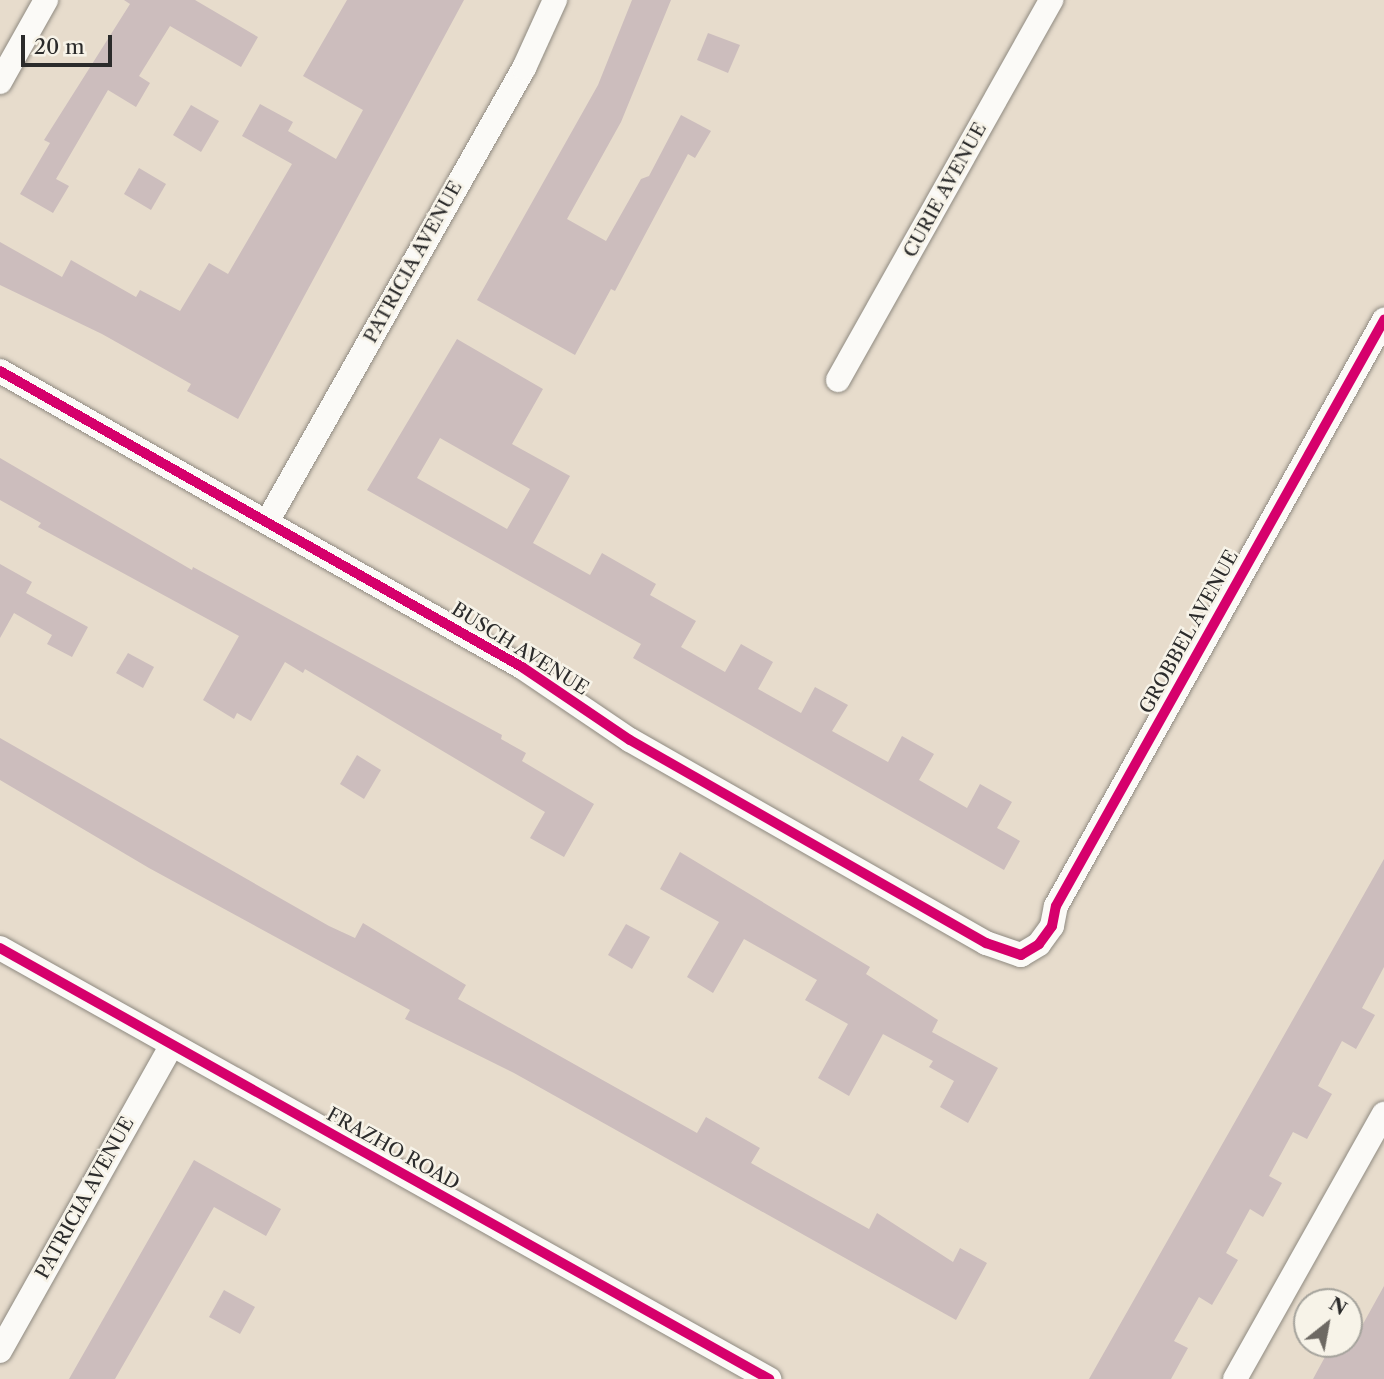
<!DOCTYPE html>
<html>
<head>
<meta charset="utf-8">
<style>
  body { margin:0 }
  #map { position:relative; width:1384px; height:1379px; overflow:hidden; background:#e7dccc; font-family:"Libre Caslon Text",serif }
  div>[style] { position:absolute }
  .building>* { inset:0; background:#ccbdbd }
  .roads { filter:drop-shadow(0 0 2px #8f8a81) drop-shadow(0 0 2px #8f8a81) }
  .minor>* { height:24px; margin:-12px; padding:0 12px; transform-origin:12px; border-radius:12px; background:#fbfaf7 }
  .cycleway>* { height:10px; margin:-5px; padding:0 5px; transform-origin:5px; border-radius:5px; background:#d6006c }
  span { translate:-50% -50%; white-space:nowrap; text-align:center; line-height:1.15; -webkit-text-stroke:5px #f7f3e8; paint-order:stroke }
  .street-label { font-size:19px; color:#2b2b2b }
  .north { position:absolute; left:1293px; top:1288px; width:70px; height:70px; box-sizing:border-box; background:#f7f3e8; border:2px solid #a5a39c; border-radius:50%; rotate:31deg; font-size:19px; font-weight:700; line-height:28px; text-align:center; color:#2b2b2b }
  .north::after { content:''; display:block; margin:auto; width:24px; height:32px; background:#6d6963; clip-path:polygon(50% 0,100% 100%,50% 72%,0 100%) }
  .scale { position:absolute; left:21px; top:35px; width:91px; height:32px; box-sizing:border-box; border:4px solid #2b2b2b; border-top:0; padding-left:9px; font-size:21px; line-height:24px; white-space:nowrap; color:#2b2b2b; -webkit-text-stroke:5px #f7f3e8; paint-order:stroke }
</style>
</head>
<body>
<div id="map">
  <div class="building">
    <div style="clip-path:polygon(124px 0,195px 0,258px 37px,241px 67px,170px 26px,139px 76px,150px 83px,136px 107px,108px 90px,56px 179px,69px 186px,53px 213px,20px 194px,50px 143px,44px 140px,130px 4px)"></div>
    <div style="clip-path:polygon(347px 0,464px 0,238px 419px,187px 391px,191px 384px,102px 334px,0 285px,0 242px,62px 277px,71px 260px,136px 297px,140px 290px,180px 311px,209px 263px,228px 274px,292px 164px,242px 136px,260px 104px,293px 122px,288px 131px,336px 159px,363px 110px,303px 76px)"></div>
    <div style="clip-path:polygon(632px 0,671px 0,621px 122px,567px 219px,606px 241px,641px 179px,649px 176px,681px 115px,711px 131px,695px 158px,688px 154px,615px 291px,611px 289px,575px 355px,477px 300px,598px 85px)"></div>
    <div style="clip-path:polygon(708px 33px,740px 45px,728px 73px,697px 60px)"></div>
    <div style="clip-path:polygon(191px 105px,219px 121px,201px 152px,173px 135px)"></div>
    <div style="clip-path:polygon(139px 168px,166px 184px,151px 210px,124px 194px)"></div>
    <div style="clip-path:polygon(evenodd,457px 339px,543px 389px,512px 444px,570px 476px,533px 543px,590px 575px,602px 553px,656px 584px,650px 595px,696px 621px,681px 647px,725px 672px,741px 644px,773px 662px,758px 689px,801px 713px,815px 687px,848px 705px,832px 731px,888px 762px,902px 736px,934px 754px,919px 780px,967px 808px,980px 784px,1012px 802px,997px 828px,1020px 841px,1004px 870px,633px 658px,641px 644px,367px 490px,457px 339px,440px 438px,530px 489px,507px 529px,417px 478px,440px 438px)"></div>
    <div style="clip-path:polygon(0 458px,192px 570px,193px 567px,502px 735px,501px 739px,526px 753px,522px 761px,594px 804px,564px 857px,530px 838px,545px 812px,305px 669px,303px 673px,285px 662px,251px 721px,237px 713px,234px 719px,203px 700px,239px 636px,38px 527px,41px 523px,0 500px)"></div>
    <div style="clip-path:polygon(0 564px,32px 582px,26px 593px,88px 627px,72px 657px,47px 644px,52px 635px,14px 613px,0 638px)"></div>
    <div style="clip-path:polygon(128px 653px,154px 667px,143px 688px,116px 673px)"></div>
    <div style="clip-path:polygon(0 738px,329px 926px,355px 938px,363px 923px,466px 985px,458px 999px,697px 1133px,706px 1117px,760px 1148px,751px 1163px,869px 1229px,877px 1213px,953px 1262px,960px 1248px,987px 1263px,956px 1320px,514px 1073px,405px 1019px,410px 1010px,149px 868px,0 780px)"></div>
    <div style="clip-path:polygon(357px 755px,381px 770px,364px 799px,340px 784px)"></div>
    <div style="clip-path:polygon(680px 852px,870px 967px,866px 974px,938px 1020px,932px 1032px,998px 1068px,968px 1123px,940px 1107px,954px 1081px,929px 1067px,933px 1061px,883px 1034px,849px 1096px,818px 1078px,848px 1024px,805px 1000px,817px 980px,744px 939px,713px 993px,687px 977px,719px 922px,660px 889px)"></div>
    <div style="clip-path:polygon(1384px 859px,1384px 967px,1362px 1008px,1375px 1015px,1356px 1049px,1342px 1041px,1318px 1086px,1332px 1094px,1307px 1139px,1293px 1132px,1269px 1176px,1282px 1183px,1263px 1217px,1250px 1209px,1226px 1253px,1238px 1260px,1212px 1305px,1199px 1297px,1174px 1341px,1188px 1348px,1171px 1379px,1089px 1379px)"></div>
    <div style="clip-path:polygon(626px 924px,650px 937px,632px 969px,608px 955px)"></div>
    <div style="clip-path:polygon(194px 1160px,281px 1209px,266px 1236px,214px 1207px,115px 1379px,69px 1379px)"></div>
    <div style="clip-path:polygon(1384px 1286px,1384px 1379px,1313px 1379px,1332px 1344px,1349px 1344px,1349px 1328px,1358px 1333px)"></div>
    <div style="clip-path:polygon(224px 1290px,255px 1307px,240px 1334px,209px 1317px)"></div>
  </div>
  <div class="roads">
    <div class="minor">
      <div style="left:0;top:82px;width:94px;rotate:-60.7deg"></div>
      <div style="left:0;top:371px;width:600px;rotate:29.56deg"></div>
      <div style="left:522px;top:667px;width:130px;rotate:34.1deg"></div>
      <div style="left:630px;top:740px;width:410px;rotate:29.7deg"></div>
      <div style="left:986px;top:943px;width:37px;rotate:19deg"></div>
      <div style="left:1021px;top:955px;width:21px;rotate:-31deg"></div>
      <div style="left:1039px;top:944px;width:22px;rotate:-54deg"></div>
      <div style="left:1052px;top:926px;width:20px;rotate:-79deg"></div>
      <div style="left:1056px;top:906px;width:672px;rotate:-60.76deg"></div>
      <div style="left:838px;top:380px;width:436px;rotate:-60.7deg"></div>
      <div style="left:267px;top:522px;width:522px;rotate:-60.49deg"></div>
      <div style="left:524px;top:68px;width:75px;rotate:-65.5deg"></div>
      <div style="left:0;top:948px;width:882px;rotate:29.27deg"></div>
      <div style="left:0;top:1351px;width:350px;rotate:-60.7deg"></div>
      <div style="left:1235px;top:1379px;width:304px;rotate:-60.7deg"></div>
    </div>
  </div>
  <div class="cycleway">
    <div style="left:0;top:371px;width:600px;rotate:29.56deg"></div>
    <div style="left:522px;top:667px;width:130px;rotate:34.1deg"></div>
    <div style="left:630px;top:740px;width:410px;rotate:29.7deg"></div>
    <div style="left:986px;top:943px;width:37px;rotate:19deg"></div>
    <div style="left:1021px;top:955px;width:21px;rotate:-31deg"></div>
    <div style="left:1039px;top:944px;width:22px;rotate:-54deg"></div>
    <div style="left:1052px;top:926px;width:20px;rotate:-79deg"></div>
    <div style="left:1056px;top:906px;width:672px;rotate:-60.76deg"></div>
    <div style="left:0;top:948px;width:882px;rotate:29.27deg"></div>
  </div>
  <div class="street-label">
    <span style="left:945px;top:190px;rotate:-61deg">CURIE AVENUE</span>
    <span style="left:413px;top:262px;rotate:-61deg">PATRICIA AVENUE</span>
    <span style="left:1189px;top:632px;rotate:-61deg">GROBBEL AVENUE</span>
    <span style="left:520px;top:649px;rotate:32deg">BUSCH AVENUE</span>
    <span style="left:393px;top:1149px;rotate:29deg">FRAZHO ROAD</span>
    <span style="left:85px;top:1198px;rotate:-61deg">PATRICIA AVENUE</span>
  </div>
  <div class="north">N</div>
  <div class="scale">20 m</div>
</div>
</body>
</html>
